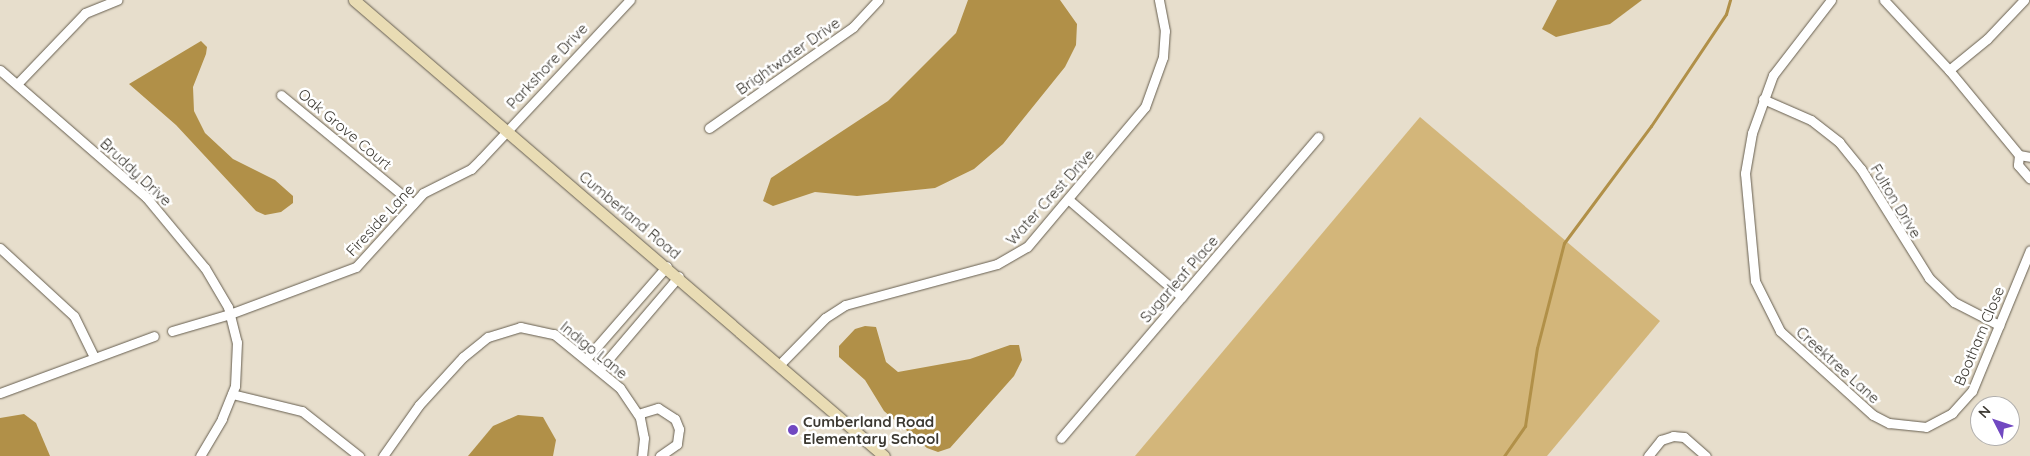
<!DOCTYPE html>
<html>
<head>
<meta charset="utf-8">
<style>
  body { margin:0 }
  #map { position:relative; width:2030px; height:456px; overflow:hidden; background:#e7decc; font-family:Quicksand,sans-serif }
  div>[style] { position:absolute }
  .green>* { inset:0; background:#d3b67a }
  .water>* { inset:0; background:#b19048 }
  .stream>* { height:3px; margin:-1.5px; padding:0 1.5px; transform-origin:1.5px; border-radius:1.5px; background:#b19048 }
  .roads { filter:drop-shadow(0 0 1px #665e4f) drop-shadow(0 0 1px #665e4f) }
  .street>* { height:9px; margin:-4.5px; padding:0 4.5px; transform-origin:4.5px; border-radius:4.5px; background:#fff }
  .secondary>* { height:11px; margin:-5.5px; padding:0 5.5px; transform-origin:5.5px; border-radius:5.5px; background:#e9dcb4 }
  .dots>* { width:14px; height:14px; translate:-50% -50%; box-sizing:border-box; border:2px solid #fff; border-radius:50% }
  span { translate:-50% -50%; white-space:nowrap; text-align:center; line-height:1.15; -webkit-text-stroke:5px #fff; paint-order:stroke }
  .street-label { font-size:15px; color:#3b3831 }
  .poi-label { font-size:15px; color:#3b3831; font-weight:700 }
  .left { translate:0 -50%; text-align:left }
  .north { position:absolute; left:1970px; top:396px; width:50px; height:50px; box-sizing:border-box; background:#fff; border:1px solid #b1afad; border-radius:50%; rotate:311deg; font-size:14px; font-weight:700; line-height:20px; text-align:center; color:#3b3831 }
  .north::after { content:''; display:block; margin:auto; width:18px; height:22px; background:#7148c1; clip-path:polygon(50% 0,100% 100%,50% 72%,0 100%) }
</style>
</head>
<body>
<div id="map">
  <div class="green">
    <div style="clip-path:polygon(1420px 117px,1660px 321px,1547px 456px,1135px 456px)"></div>
  </div>
  <div class="water">
    <div style="clip-path:polygon(968px 0,1060px 0,1077px 24px,1076px 45px,1065px 67px,1003px 144px,974px 169px,935px 188px,857px 196px,815px 192px,773px 206px,763px 201px,771px 178px,888px 101px,956px 33px)"></div>
    <div style="clip-path:polygon(1557px 0,1642px 0,1610px 24px,1556px 37px,1542px 29px)"></div>
    <div style="clip-path:polygon(201px 41px,207px 47px,206px 54px,193px 87px,194px 111px,205px 133px,233px 159px,275px 180px,293px 196px,293px 203px,281px 212px,265px 215px,256px 211px,176px 125px,129px 84px)"></div>
    <div style="clip-path:polygon(865px 326px,876px 327px,886px 362px,898px 372px,970px 359px,1010px 345px,1019px 345px,1022px 360px,1014px 376px,950px 448px,938px 452px,927px 448px,884px 411px,865px 380px,839px 357px,839px 346px,855px 329px)"></div>
    <div style="clip-path:polygon(24px 414px,36px 423px,50px 456px,0 456px,0 418px)"></div>
    <div style="clip-path:polygon(518px 415px,543px 417px,556px 440px,553px 456px,468px 456px,493px 426px)"></div>
  </div>
  <div class="stream">
    <div style="left:1504px;top:456px;width:37px;rotate:-55deg"></div>
    <div style="left:1525px;top:426px;width:79px;rotate:-81.3deg"></div>
    <div style="left:1537px;top:348px;width:108px;rotate:-75.6deg"></div>
    <div style="left:1564px;top:243px;width:146px;rotate:-53.4deg"></div>
    <div style="left:1651px;top:126px;width:135px;rotate:-56.2deg"></div>
    <div style="left:1726px;top:14px;width:15px;rotate:-74deg"></div>
  </div>
  <div class="roads">
    <div class="street">
      <div style="left:1831px;top:0;width:95px;rotate:127.7deg"></div>
      <div style="left:1773px;top:75px;width:62px;rotate:109.9deg"></div>
      <div style="left:1752px;top:133px;width:41px;rotate:99.9deg"></div>
      <div style="left:1745px;top:173px;width:108px;rotate:84.7deg"></div>
      <div style="left:1755px;top:281px;width:56px;rotate:63.4deg"></div>
      <div style="left:1780px;top:331px;width:125px;rotate:42.1deg"></div>
      <div style="left:1873px;top:415px;width:18px;rotate:27deg"></div>
      <div style="left:1889px;top:423px;width:37px;rotate:6deg"></div>
      <div style="left:1926px;top:427px;width:30px;rotate:-28deg"></div>
      <div style="left:1952px;top:413px;width:30px;rotate:-48deg"></div>
      <div style="left:1972px;top:391px;width:152px;rotate:-67.6deg"></div>
      <div style="left:1884px;top:0;width:96px;rotate:47.1deg"></div>
      <div style="left:1949px;top:70px;width:110px;rotate:50.5deg"></div>
      <div style="left:2019px;top:155px;width:11px;rotate:10deg"></div>
      <div style="left:0;top:70px;width:194px;rotate:41deg"></div>
      <div style="left:146px;top:197px;width:92px;rotate:50.3deg"></div>
      <div style="left:205px;top:268px;width:45px;rotate:59.5deg"></div>
      <div style="left:228px;top:307px;width:36px;rotate:76deg"></div>
      <div style="left:237px;top:342px;width:44px;rotate:92.6deg"></div>
      <div style="left:235px;top:386px;width:35px;rotate:112deg"></div>
      <div style="left:222px;top:419px;width:43px;rotate:120.7deg"></div>
      <div style="left:1949px;top:70px;width:49px;rotate:-39.2deg"></div>
      <div style="left:1987px;top:39px;width:54px;rotate:-46.5deg"></div>
      <div style="left:17px;top:84px;width:98px;rotate:-46.2deg"></div>
      <div style="left:85px;top:13px;width:35px;rotate:-22deg"></div>
      <div style="left:281px;top:95px;width:171px;rotate:39.5deg"></div>
      <div style="left:1763px;top:99px;width:52px;rotate:23.6deg"></div>
      <div style="left:1811px;top:120px;width:36px;rotate:38deg"></div>
      <div style="left:1839px;top:142px;width:35px;rotate:51deg"></div>
      <div style="left:1861px;top:169px;width:128px;rotate:58deg"></div>
      <div style="left:1929px;top:278px;width:35px;rotate:44deg"></div>
      <div style="left:1954px;top:302px;width:51px;rotate:27.1deg"></div>
      <div style="left:709px;top:128px;width:176px;rotate:-35deg"></div>
      <div style="left:853px;top:27px;width:37px;rotate:-47deg"></div>
      <div style="left:2019px;top:155px;width:10px;rotate:96deg"></div>
      <div style="left:2018px;top:165px;width:18px;rotate:49deg"></div>
      <div style="left:1068px;top:199px;width:150px;rotate:40.7deg"></div>
      <div style="left:0;top:248px;width:100px;rotate:42.6deg"></div>
      <div style="left:74px;top:316px;width:46px;rotate:64deg"></div>
      <div style="left:172px;top:331px;width:60px;rotate:-16.3deg"></div>
      <div style="left:230px;top:314px;width:134px;rotate:-20.5deg"></div>
      <div style="left:356px;top:267px;width:100px;rotate:-47.8deg"></div>
      <div style="left:423px;top:193px;width:54px;rotate:-26.6deg"></div>
      <div style="left:471px;top:169px;width:14px;rotate:-45deg"></div>
      <div style="left:481px;top:159px;width:218px;rotate:-46.9deg"></div>
      <div style="left:586px;top:359px;width:123px;rotate:-48.9deg"></div>
      <div style="left:781px;top:363px;width:63px;rotate:-45.6deg"></div>
      <div style="left:825px;top:318px;width:24px;rotate:-33deg"></div>
      <div style="left:845px;top:305px;width:157px;rotate:-15.1deg"></div>
      <div style="left:997px;top:264px;width:34px;rotate:-30deg"></div>
      <div style="left:1027px;top:247px;width:183px;rotate:-49.9deg"></div>
      <div style="left:1145px;top:107px;width:53px;rotate:-70.2deg"></div>
      <div style="left:1163px;top:57px;width:26px;rotate:-86deg"></div>
      <div style="left:1165px;top:31px;width:32px;rotate:-101deg"></div>
      <div style="left:599px;top:370px;width:123px;rotate:-49.6deg"></div>
      <div style="left:0;top:393px;width:164px;rotate:-20.3deg"></div>
      <div style="left:232px;top:394px;width:72px;rotate:13.7deg"></div>
      <div style="left:302px;top:411px;width:73px;rotate:38.3deg"></div>
      <div style="left:638px;top:414px;width:21px;rotate:-17deg"></div>
      <div style="left:658px;top:408px;width:20px;rotate:33deg"></div>
      <div style="left:675px;top:419px;width:11px;rotate:68deg"></div>
      <div style="left:679px;top:429px;width:15px;rotate:98deg"></div>
      <div style="left:677px;top:444px;width:21px;rotate:145deg"></div>
      <div style="left:1061px;top:438px;width:396px;rotate:-49.5deg"></div>
      <div style="left:383px;top:456px;width:62px;rotate:-54.8deg"></div>
      <div style="left:419px;top:405px;width:65px;rotate:-47.5deg"></div>
      <div style="left:463px;top:357px;width:32px;rotate:-39deg"></div>
      <div style="left:488px;top:337px;width:34px;rotate:-17deg"></div>
      <div style="left:520px;top:327px;width:35px;rotate:12deg"></div>
      <div style="left:554px;top:334px;width:85px;rotate:39.3deg"></div>
      <div style="left:620px;top:388px;width:36px;rotate:56deg"></div>
      <div style="left:640px;top:418px;width:20px;rotate:79deg"></div>
      <div style="left:644px;top:438px;width:18px;rotate:96deg"></div>
      <div style="left:1648px;top:456px;width:21px;rotate:-51deg"></div>
      <div style="left:1661px;top:440px;width:13px;rotate:-18deg"></div>
      <div style="left:1673px;top:436px;width:11px;rotate:5deg"></div>
      <div style="left:1684px;top:437px;width:29px;rotate:41deg"></div>
    </div>
    <div class="secondary">
      <div style="left:354px;top:0;width:699px;rotate:40.71deg"></div>
    </div>
  </div>
  <div class="dots">
    <div style="left:793px;top:430px;background:#7148c1"></div>
  </div>
  <div class="street-label">
    <span style="left:788px;top:56px;rotate:-35deg">Brightwater Drive</span>
    <span style="left:547px;top:66px;rotate:-47deg">Parkshore Drive</span>
    <span style="left:345px;top:129px;rotate:40deg">Oak Grove Court</span>
    <span style="left:136px;top:172px;rotate:43deg">Bruddy Drive</span>
    <span style="left:1050px;top:197px;rotate:-48deg">Water Crest Drive</span>
    <span style="left:1896px;top:201px;rotate:59deg">Fulton Drive</span>
    <span style="left:630px;top:215px;rotate:40deg">Cumberland Road</span>
    <span style="left:380px;top:220px;rotate:-47deg">Fireside Lane</span>
    <span style="left:1179px;top:279px;rotate:-49deg">Sugarleaf Place</span>
    <span style="left:1979px;top:336px;rotate:-67deg">Bootham Close</span>
    <span style="left:594px;top:350px;rotate:39deg">Indigo Lane</span>
    <span style="left:1838px;top:365px;rotate:42deg">Creektree Lane</span>
  </div>
  <div class="poi-label">
    <span class="left" style="left:803px;top:430px">Cumberland Road<br>Elementary School</span>
  </div>
  <div class="north">N</div>
</div>
</body>
</html>
